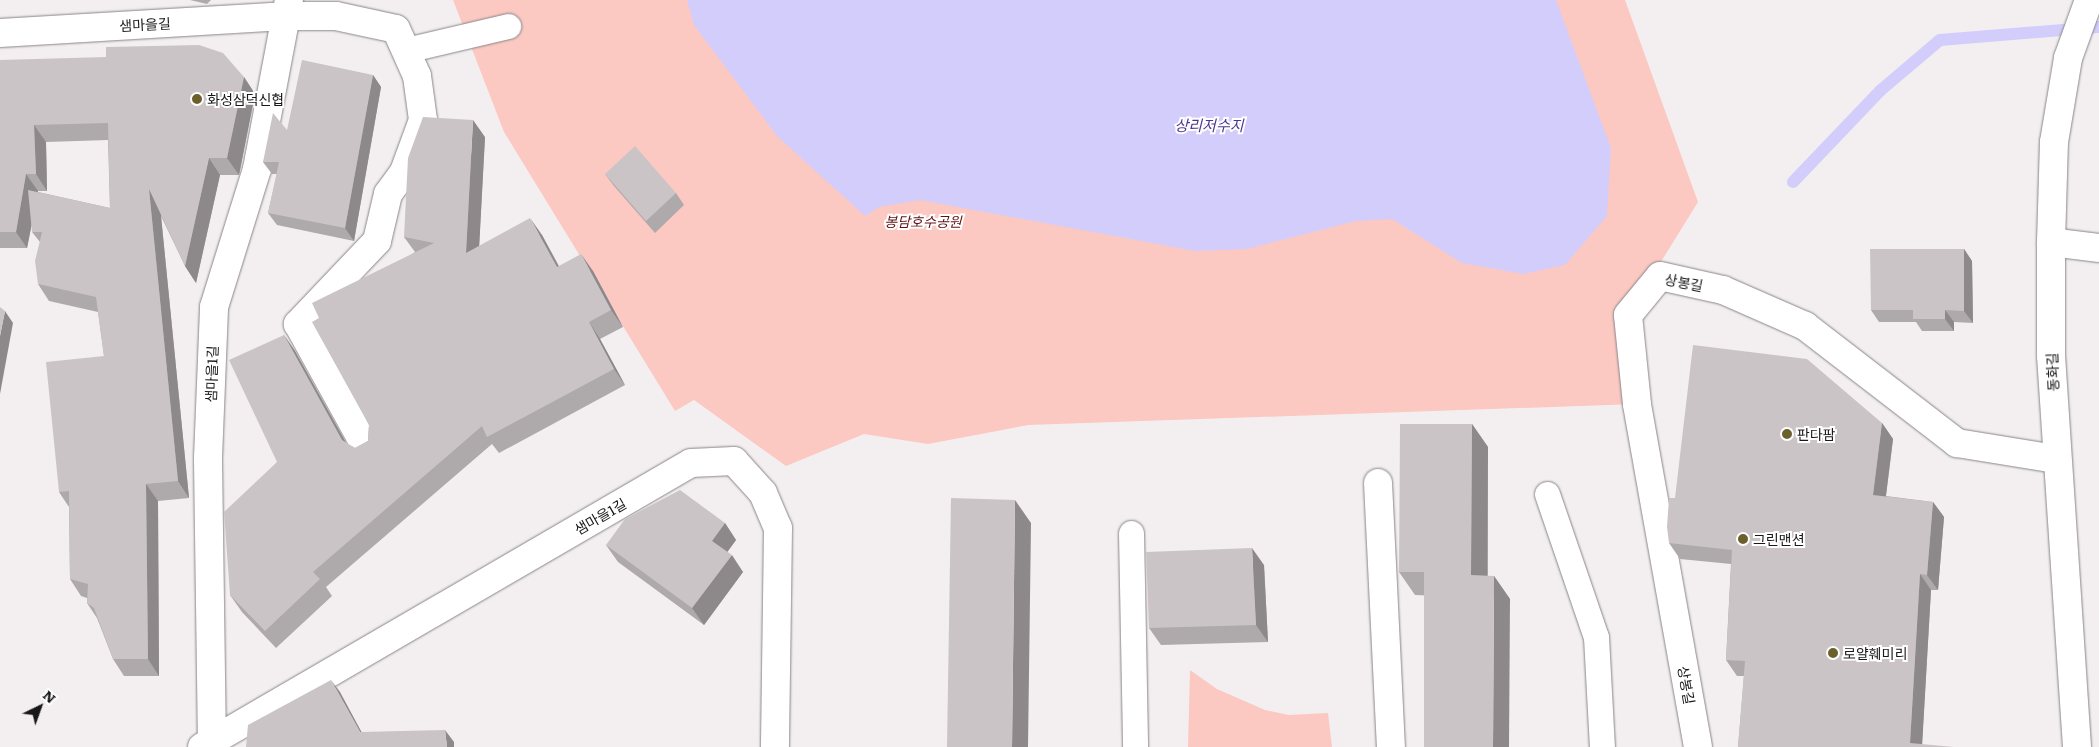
<!DOCTYPE html>
<html>
<head>
<meta charset="utf-8">
<style>
  body { margin:0 }
  #map { position:relative; width:2099px; height:747px; overflow:hidden; background:#f3eff1; font-family:Literata,"Noto Sans KR",serif }
  div>[style] { position:absolute }
  .green>* { inset:0; background:#fcc8c2 }
  .water>* { inset:0; background:#d3cdfc }
  .stream>* { height:12px; margin:-6px; padding:0 6px; transform-origin:6px; border-radius:6px; background:#d3cdfc }
  .roads { filter:drop-shadow(0 0 1px #898587) drop-shadow(0 0 1px #898587) }
  .service>* { height:25px; margin:-12.5px; padding:0 12.5px; transform-origin:12.5px; border-radius:12.5px; background:#fff }
  .pedestrian>* { height:28px; margin:-14px; padding:0 14px; transform-origin:14px; border-radius:14px; background:#fff }
  .minor>* { height:28px; margin:-14px; padding:0 14px; transform-origin:14px; border-radius:14px; background:#fff }
  .tertiary>* { height:28px; margin:-14px; padding:0 14px; transform-origin:14px; border-radius:14px; background:#fff }
  .wall>* { inset:0; background:#aea9aa }
  .shaded-wall>* { inset:0; background:#8d898b }
  .building>* { inset:0; background:#cac4c6 }
  .dots>* { width:14px; height:14px; translate:-50% -50%; box-sizing:border-box; border:2px solid #fff; border-radius:50% }
  span { translate:-50% -50%; white-space:nowrap; text-align:center; line-height:1.15; -webkit-text-stroke:4px #fff; paint-order:stroke }
  .street-label { font-size:14px; color:#191819 }
  .poi-label { font-size:14px; color:#191819 }
  .left { translate:0 -50%; text-align:left }
  .park-label { font-size:14px; color:#5f1011; font-style:italic }
  .water-label { font-size:15px; color:#4e368e; font-style:italic }
  .north { position:absolute; left:15px; top:682px; width:50px; height:50px; -webkit-text-stroke:4px #fff; paint-order:stroke; rotate:42deg; font-size:14px; font-weight:700; line-height:20px; text-align:center; color:#191819 }
  .north::after { content:''; display:block; margin:auto; width:18px; height:22px; background:#191819; clip-path:polygon(50% 0,100% 100%,50% 72%,0 100%) }
</style>
</head>
<body>
<div id="map">
  <div class="green">
    <div style="clip-path:polygon(453px 0,1625px 0,1698px 202px,1628px 315px,1637px 404px,1028px 425px,928px 444px,864px 434px,786px 466px,694px 400px,675px 411px,504px 132px)"></div>
    <div style="clip-path:polygon(1190px 670px,1217px 689px,1265px 710px,1289px 715px,1328px 713px,1332px 747px,1188px 747px)"></div>
  </div>
  <div class="water">
    <div style="clip-path:polygon(687px 0,1556px 0,1611px 148px,1607px 216px,1565px 265px,1523px 274px,1462px 263px,1392px 219px,1356px 221px,1247px 249px,1195px 251px,920px 200px,879px 207px,865px 216px,777px 136px,694px 25px)"></div>
  </div>
  <div class="stream">
    <div style="left:1793px;top:182px;width:127px;rotate:-46.3deg"></div>
    <div style="left:1881px;top:90px;width:77px;rotate:-40.3deg"></div>
    <div style="left:1940px;top:40px;width:160px;rotate:-4.7deg"></div>
  </div>
  <div class="roads">
    <div class="service">
      <div style="left:406px;top:50px;width:105px;rotate:-13.2deg"></div>
      <div style="left:1547px;top:494px;width:151px;rotate:71.1deg"></div>
      <div style="left:1596px;top:637px;width:110px;rotate:86.9deg"></div>
      <div style="left:1131px;top:533px;width:214px;rotate:88.9deg"></div>
    </div>
    <div class="pedestrian">
      <div style="left:1378px;top:483px;width:264px;rotate:87.2deg"></div>
    </div>
    <div class="minor">
      <div style="left:0;top:33px;width:289px;rotate:-3.4deg"></div>
      <div style="left:289px;top:16px;width:47px"></div>
      <div style="left:336px;top:16px;width:61px;rotate:12.2deg"></div>
      <div style="left:396px;top:29px;width:51px;rotate:65.9deg"></div>
      <div style="left:417px;top:76px;width:44px;rotate:82.2deg"></div>
      <div style="left:423px;top:120px;width:55px;rotate:110.1deg"></div>
      <div style="left:404px;top:172px;width:27px;rotate:126deg"></div>
      <div style="left:388px;top:194px;width:48px;rotate:103.2deg"></div>
      <div style="left:377px;top:241px;width:115px;rotate:133.6deg"></div>
      <div style="left:298px;top:324px;width:143px;rotate:61.1deg"></div>
      <div style="left:2051px;top:242px;width:48px;rotate:7.1deg"></div>
      <div style="left:202px;top:747px;width:565px;rotate:-30.15deg"></div>
      <div style="left:691px;top:463px;width:43px;rotate:-2.7deg"></div>
      <div style="left:734px;top:461px;width:43px;rotate:47.8deg"></div>
      <div style="left:763px;top:493px;width:38px;rotate:67deg"></div>
      <div style="left:778px;top:528px;width:219px;rotate:90.8deg"></div>
      <div style="left:212px;top:747px;width:289px;rotate:-90.8deg"></div>
      <div style="left:208px;top:458px;width:151px;rotate:-87.7deg"></div>
      <div style="left:214px;top:307px;width:145px;rotate:-72.7deg"></div>
      <div style="left:257px;top:169px;width:172px;rotate:-79.3deg"></div>
      <div style="left:1698px;top:747px;width:348px;rotate:-100.1deg"></div>
      <div style="left:1637px;top:404px;width:89px;rotate:-95.8deg"></div>
      <div style="left:1628px;top:315px;width:50px;rotate:-50.6deg"></div>
      <div style="left:1660px;top:276px;width:65px;rotate:12.5deg"></div>
      <div style="left:1723px;top:290px;width:90px;rotate:23.7deg"></div>
      <div style="left:1805px;top:326px;width:192px;rotate:37.6deg"></div>
      <div style="left:1957px;top:443px;width:100px;rotate:9.2deg"></div>
    </div>
    <div class="tertiary">
      <div style="left:2077px;top:747px;width:392px;rotate:-93.8deg"></div>
      <div style="left:2051px;top:356px;width:114px;rotate:-90deg"></div>
      <div style="left:2051px;top:242px;width:100px;rotate:-88.3deg"></div>
      <div style="left:2054px;top:142px;width:85px;rotate:-80.5deg"></div>
      <div style="left:2068px;top:58px;width:62px;rotate:-70.1deg"></div>
    </div>
  </div>
  <div class="wall">
    <div style="clip-path:polygon(190px 0,211px 0,207px 4px)"></div>
    <div style="clip-path:polygon(evenodd,0 60px,244px 77px,255px 94px,239px 175px,220px 175px,196px 283px,185px 266px,161px 216px,189px 498px,158px 501px,159px 676px,124px 676px,113px 659px,97px 618px,87px 603px,87px 598px,81px 596px,70px 579px,69px 507px,59px 492px,104px 356px,98px 312px,49px 301px,38px 284px,40px 242px,32px 232px,32px 224px,27px 248px,0 248px,0 60px,108px 140px,110px 208px,38px 192px,38px 191px,47px 191px,46px 142px,108px 140px)"></div>
    <div style="clip-path:polygon(373px 75px,381px 87px,354px 241px,277px 225px,268px 213px,277px 174px,272px 174px,263px 162px,287px 130px)"></div>
    <div style="clip-path:polygon(485px 137px,479px 246px,542px 235px,559px 266px,593px 271px,623px 327px,600px 339px,625px 385px,499px 453px,492px 444px,326px 587px,332px 596px,276px 648px,242px 612px,230px 595px,277px 462px,284px 335px,295px 351px,346px 443px,355px 448px,368px 441px,369px 425px,319px 318px,415px 252px,404px 237px)"></div>
    <div style="clip-path:polygon(605px 174px,676px 193px,684px 205px,655px 233px,614px 186px)"></div>
    <div style="clip-path:polygon(1964px 249px,1972px 261px,1973px 323px,1954px 322px,1954px 331px,1922px 331px,1916px 322px,1879px 322px,1871px 310px)"></div>
    <div style="clip-path:polygon(1882px 423px,1893px 439px,1886px 496px,1933px 502px,1944px 517px,1938px 590px,1931px 590px,1922px 744px,1738px 747px,1744px 676px,1737px 676px,1726px 660px,1731px 564px,1680px 559px,1669px 543px,1675px 498px)"></div>
    <div style="clip-path:polygon(1472px 424px,1488px 447px,1488px 576px,1494px 576px,1510px 599px,1415px 595px,1399px 572px)"></div>
    <div style="clip-path:polygon(725px 523px,736px 540px,727px 552px,743px 572px,704px 625px,618px 562px,606px 545px)"></div>
    <div style="clip-path:polygon(1264px 565px,1268px 642px,1161px 645px,1149px 628px)"></div>
  </div>
  <div class="shaded-wall">
    <div style="clip-path:polygon(373px 75px,381px 87px,354px 241px,345px 228px)"></div>
    <div style="clip-path:polygon(244px 77px,255px 94px,239px 175px,227px 158px)"></div>
    <div style="clip-path:polygon(473px 120px,485px 137px,478px 269px,466px 253px)"></div>
    <div style="clip-path:polygon(34px 125px,46px 142px,47px 191px,36px 174px)"></div>
    <div style="clip-path:polygon(209px 158px,220px 175px,196px 283px,185px 266px)"></div>
    <div style="clip-path:polygon(26px 174px,38px 191px,27px 248px,16px 232px)"></div>
    <div style="clip-path:polygon(149px 189px,160px 206px,189px 498px,178px 481px)"></div>
    <div style="clip-path:polygon(530px 218px,542px 235px,568px 284px,557px 267px)"></div>
    <div style="clip-path:polygon(1964px 249px,1972px 261px,1973px 323px,1964px 311px)"></div>
    <div style="clip-path:polygon(581px 254px,593px 271px,623px 327px,611px 310px)"></div>
    <div style="clip-path:polygon(1945px 310px,1954px 322px,1954px 331px,1945px 319px)"></div>
    <div style="clip-path:polygon(5px 311px,13px 323px,0 394px,0 336px)"></div>
    <div style="clip-path:polygon(589px 322px,600px 339px,625px 385px,614px 369px)"></div>
    <div style="clip-path:polygon(284px 335px,295px 351px,354px 457px,342px 440px)"></div>
    <div style="clip-path:polygon(1882px 423px,1893px 439px,1884px 511px,1873px 495px)"></div>
    <div style="clip-path:polygon(1472px 424px,1488px 447px,1487px 598px,1471px 575px)"></div>
    <div style="clip-path:polygon(146px 484px,158px 501px,159px 676px,148px 659px)"></div>
    <div style="clip-path:polygon(1015px 500px,1031px 523px,1028px 747px,1012px 747px)"></div>
    <div style="clip-path:polygon(1933px 502px,1944px 517px,1938px 590px,1927px 575px)"></div>
    <div style="clip-path:polygon(725px 523px,736px 540px,723px 558px,712px 541px)"></div>
    <div style="clip-path:polygon(1252px 548px,1264px 565px,1268px 642px,1256px 625px)"></div>
    <div style="clip-path:polygon(732px 555px,743px 572px,704px 625px,692px 608px)"></div>
    <div style="clip-path:polygon(1920px 574px,1931px 590px,1922px 747px,1910px 743px)"></div>
    <div style="clip-path:polygon(1494px 576px,1510px 599px,1509px 747px,1493px 747px)"></div>
    <div style="clip-path:polygon(331px 680px,340px 692px,368px 744px,360px 732px)"></div>
    <div style="clip-path:polygon(445px 730px,454px 742px,454px 747px,447px 747px)"></div>
  </div>
  <div class="building">
    <div style="clip-path:polygon(199px 45px,223px 53px,244px 77px,227px 158px,209px 158px,185px 266px,149px 189px,178px 481px,146px 484px,148px 659px,113px 659px,94px 608px,87px 603px,88px 584px,70px 579px,69px 491px,59px 492px,46px 362px,104px 356px,96px 297px,38px 284px,35px 261px,42px 232px,32px 232px,28px 190px,110px 208px,108px 123px,34px 125px,36px 174px,26px 174px,16px 232px,0 232px,0 60px,106px 57px,106px 47px)"></div>
    <div style="clip-path:polygon(302px 60px,373px 75px,345px 228px,268px 213px,279px 162px,263px 162px,273px 113px,287px 130px)"></div>
    <div style="clip-path:polygon(423px 117px,473px 120px,466px 253px,530px 218px,557px 267px,581px 254px,611px 310px,589px 322px,614px 369px,487px 437px,482px 426px,313px 572px,320px 579px,265px 631px,230px 595px,224px 512px,277px 462px,229px 360px,284px 335px,342px 440px,355px 448px,368px 441px,369px 425px,312px 322px,319px 318px,312px 303px,434px 243px,404px 237px,408px 158px)"></div>
    <div style="clip-path:polygon(635px 146px,676px 193px,646px 221px,605px 174px)"></div>
    <div style="clip-path:polygon(1870px 249px,1964px 249px,1964px 311px,1945px 310px,1945px 319px,1913px 319px,1913px 310px,1871px 310px)"></div>
    <div style="clip-path:polygon(0 307px,5px 311px,0 336px)"></div>
    <div style="clip-path:polygon(1693px 345px,1807px 359px,1882px 423px,1873px 495px,1933px 502px,1927px 575px,1920px 574px,1910px 743px,1954px 747px,1738px 747px,1745px 661px,1726px 660px,1732px 550px,1669px 543px,1667px 527px,1669px 498px,1675px 498px)"></div>
    <div style="clip-path:polygon(1400px 424px,1472px 424px,1471px 575px,1494px 576px,1493px 747px,1424px 747px,1424px 572px,1399px 572px)"></div>
    <div style="clip-path:polygon(680px 490px,725px 523px,712px 541px,732px 555px,692px 608px,606px 545px,625px 519px)"></div>
    <div style="clip-path:polygon(951px 498px,1015px 500px,1012px 747px,947px 747px)"></div>
    <div style="clip-path:polygon(1252px 548px,1256px 625px,1149px 628px,1146px 552px)"></div>
    <div style="clip-path:polygon(331px 680px,360px 732px,445px 730px,447px 747px,246px 747px,248px 725px)"></div>
  </div>
  <div class="dots">
    <div style="left:197px;top:99px;background:#6b5f2c"></div>
    <div style="left:1787px;top:434px;background:#6b5f2c"></div>
    <div style="left:1743px;top:539px;background:#6b5f2c"></div>
    <div style="left:1833px;top:653px;background:#6b5f2c"></div>
  </div>
  <div class="street-label">
    <span style="left:145px;top:24px;rotate:-3deg">샘마을길</span>
    <span style="left:1684px;top:282px;rotate:11deg">상봉길</span>
    <span style="left:2052px;top:372px;rotate:-92deg">동화길</span>
    <span style="left:211px;top:374px;rotate:-88deg">샘마을1길</span>
    <span style="left:600px;top:516px;rotate:-30deg">샘마을1길</span>
    <span style="left:1687px;top:685px;rotate:80deg">상봉길</span>
  </div>
  <div class="poi-label">
    <span class="left" style="left:207px;top:99px">화성삼덕신협</span>
    <span class="left" style="left:1797px;top:434px">판다팜</span>
    <span class="left" style="left:1753px;top:539px">그린맨션</span>
    <span class="left" style="left:1843px;top:653px">로얄훼미리</span>
  </div>
  <div class="park-label">
    <span style="left:923px;top:221px">봉담호수공원</span>
  </div>
  <div class="water-label">
    <span style="left:1209px;top:125px">상리저수지</span>
  </div>
  <div class="north">N</div>
</div>
</body>
</html>
